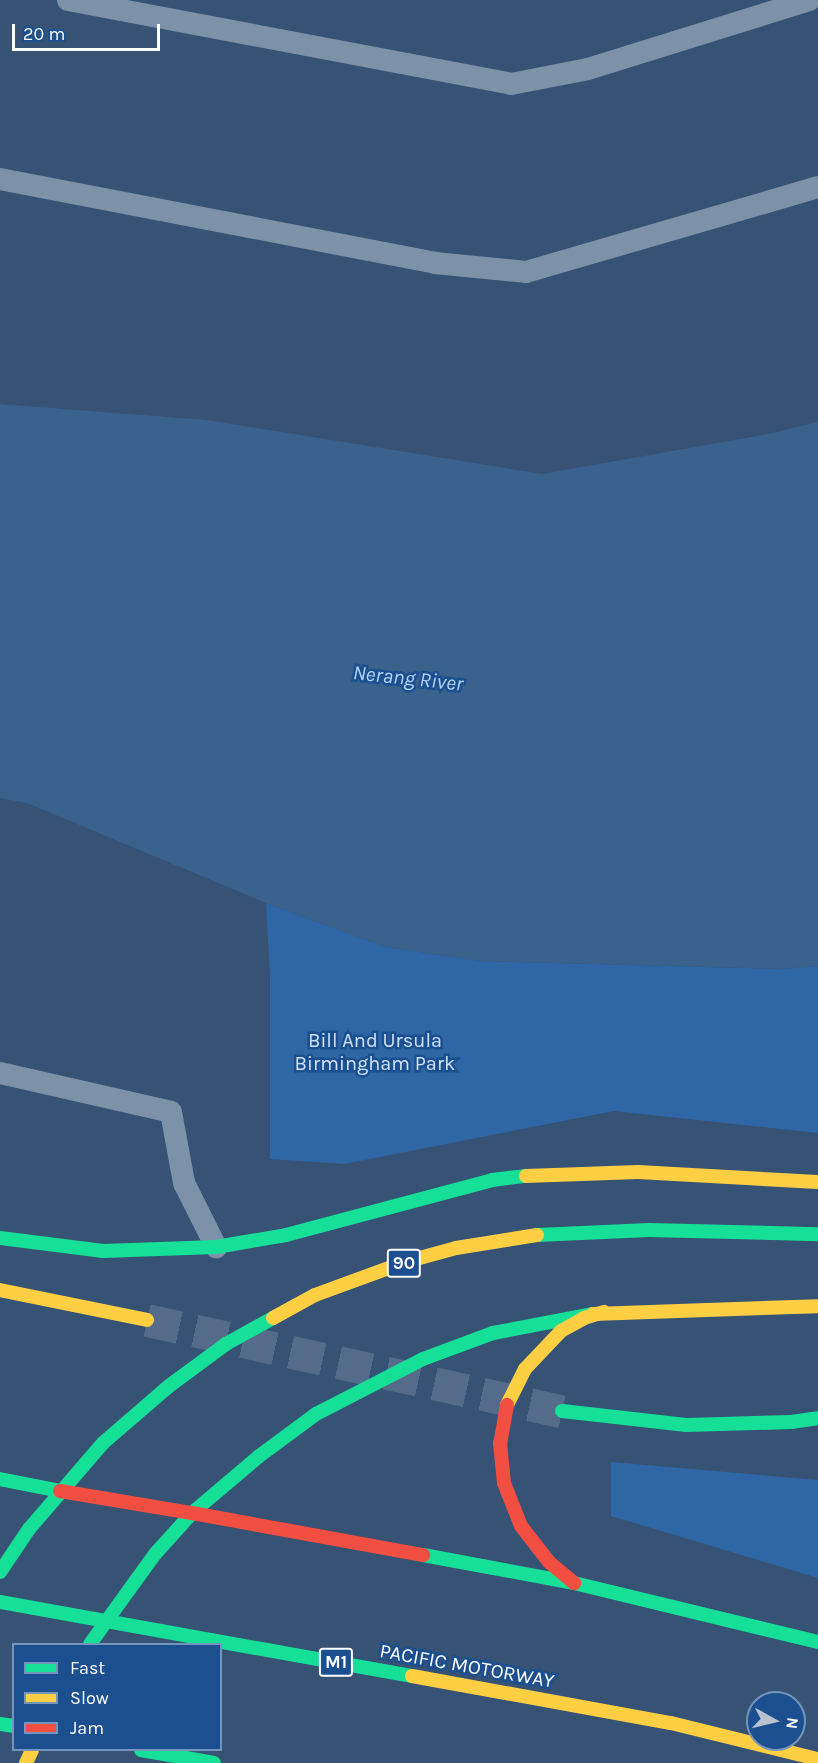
<!DOCTYPE html>
<html>
<head>
<meta charset="utf-8">
<style>
  body { margin:0 }
  #map { position:relative; width:818px; height:1763px; overflow:hidden; background:#365274; font-family:Karla,sans-serif }
  div>[style] { position:absolute }
  .green>* { inset:0; background:#2f66a5 }
  .water>* { inset:0; background:#3b618d }
  .primary-tunnel>* { height:33px; margin-top:-16.5px; transform-origin:0; background:repeating-linear-gradient(90deg,#546c89 0 33px,transparent 0 49px) }
  .lane>* { height:22px; margin:-11px; padding:0 11px; transform-origin:11px; border-radius:11px; background:#7d92a8 }
  .fast>* { height:14px; margin:-7px; padding:0 7px; transform-origin:7px; border-radius:7px; background:#16e098 }
  .slow>* { height:14px; margin:-7px; padding:0 7px; transform-origin:7px; border-radius:7px; background:#ffcf43 }
  .jam>* { height:14px; margin:-7px; padding:0 7px; transform-origin:7px; border-radius:7px; background:#f24e42 }
  .fast-bridge>* { height:14px; margin:-7px; padding:0 7px; transform-origin:7px; border-radius:7px; background:#16e098 }
  span { translate:-50% -50%; white-space:nowrap; text-align:center; line-height:1.15; -webkit-text-stroke:5px #1b4f8f; paint-order:stroke }
  .shield-label span { padding:2px 4px; background:#1b4f8f; border:2px solid; border-radius:4px; -webkit-text-stroke-width:0 }
  .shield-label { font-size:18px; color:#fff; font-weight:700 }
  .park-label { font-size:20px; color:#cfe3fa }
  .street-label { font-size:20px; color:#fff }
  .water-label { font-size:21px; color:#b5d3f5; font-style:italic }
  .legend { position:absolute; left:12px; top:1643px; width:210px; height:108px; box-sizing:border-box; background:#1b4f8f; border:2px solid #7695bc; margin:0; padding:8px 10px; list-style:none; font-size:18px; color:#fff }
  .legend li { display:flex; align-items:center; gap:12px; height:30px }
  .legend b { width:30px; border:2px solid #7695bc }
  .north { position:absolute; left:746px; top:1691px; width:60px; height:60px; box-sizing:border-box; background:#1b4f8f; border:2px solid #7695bc; border-radius:50%; rotate:98deg; font-size:16px; font-weight:700; line-height:24px; text-align:center; color:#fff }
  .north::after { content:''; display:block; margin:auto; width:21px; height:27px; background:#b9c2ce; clip-path:polygon(50% 0,100% 100%,50% 72%,0 100%) }
  .scale { position:absolute; left:12px; top:24px; width:148px; height:27px; box-sizing:border-box; border:3px solid #fff; border-top:0; padding-left:8px; font-size:18px; line-height:21px; white-space:nowrap; color:#fff; -webkit-text-stroke:4px #1b4f8f; paint-order:stroke }
</style>
</head>
<body>
<div id="map">
  <div class="green">
    <div style="clip-path:polygon(266px 903px,386px 947px,481px 961px,783px 969px,818px 966px,818px 1133px,614px 1111px,344px 1164px,270px 1159px,270px 976px)"></div>
    <div style="clip-path:polygon(611px 1462px,818px 1480px,818px 1578px,611px 1516px)"></div>
  </div>
  <div class="water">
    <div style="clip-path:polygon(0 404px,207px 420px,542px 474px,768px 434px,818px 422px,818px 966px,783px 969px,481px 961px,386px 947px,266px 903px,27px 803px,0 798px)"></div>
  </div>
  <div class="primary-tunnel">
    <div style="left:147px;top:1320px;width:425px;rotate:12.4deg"></div>
  </div>
  <div class="lane">
    <div style="left:68px;top:0;width:451px;rotate:10.7deg"></div>
    <div style="left:511px;top:84px;width:78px;rotate:-11deg"></div>
    <div style="left:588px;top:69px;width:232px;rotate:-17.3deg"></div>
    <div style="left:0;top:179px;width:443px;rotate:10.9deg"></div>
    <div style="left:435px;top:263px;width:91px;rotate:5.6deg"></div>
    <div style="left:526px;top:272px;width:304px;rotate:-16.2deg"></div>
    <div style="left:0;top:1073px;width:175px;rotate:12.8deg"></div>
    <div style="left:171px;top:1112px;width:72px;rotate:79.6deg"></div>
    <div style="left:184px;top:1183px;width:72px;rotate:63.4deg"></div>
  </div>
  <div class="fast">
    <div style="left:537px;top:1235px;width:112px;rotate:-2.6deg"></div>
    <div style="left:649px;top:1230px;width:169px;rotate:1.4deg"></div>
    <div style="left:0;top:1238px;width:104px;rotate:7.2deg"></div>
    <div style="left:103px;top:1251px;width:113px;rotate:-2deg"></div>
    <div style="left:216px;top:1247px;width:71px;rotate:-9.7deg"></div>
    <div style="left:286px;top:1235px;width:213px;rotate:-14.9deg"></div>
    <div style="left:492px;top:1180px;width:34px;rotate:-7deg"></div>
    <div style="left:562px;top:1411px;width:125px;rotate:6.4deg"></div>
    <div style="left:686px;top:1425px;width:105px;rotate:-1.6deg"></div>
    <div style="left:791px;top:1422px;width:27px;rotate:-8deg"></div>
    <div style="left:0;top:1479px;width:61px;rotate:11.3deg"></div>
    <div style="left:155px;top:1554px;width:55px;rotate:-47.9deg"></div>
    <div style="left:192px;top:1513px;width:87px;rotate:-40.3deg"></div>
    <div style="left:258px;top:1457px;width:72px;rotate:-36.6deg"></div>
    <div style="left:316px;top:1414px;width:120px;rotate:-27.2deg"></div>
    <div style="left:423px;top:1359px;width:75px;rotate:-20.4deg"></div>
    <div style="left:493px;top:1333px;width:102px;rotate:-10.8deg"></div>
    <div style="left:423px;top:1555px;width:154px;rotate:10.5deg"></div>
    <div style="left:574px;top:1583px;width:251px;rotate:13.6deg"></div>
    <div style="left:0;top:1572px;width:52px;rotate:-56deg"></div>
    <div style="left:29px;top:1529px;width:113px;rotate:-49.3deg"></div>
    <div style="left:103px;top:1443px;width:87px;rotate:-40.8deg"></div>
    <div style="left:169px;top:1386px;width:71px;rotate:-36.4deg"></div>
    <div style="left:226px;top:1344px;width:54px;rotate:-29deg"></div>
    <div style="left:0;top:1602px;width:419px;rotate:10.2deg"></div>
    <div style="left:0;top:1724px;width:14px;rotate:8deg"></div>
    <div style="left:141px;top:1750px;width:74px;rotate:10.1deg"></div>
  </div>
  <div class="slow">
    <div style="left:526px;top:1176px;width:112px;rotate:-2deg"></div>
    <div style="left:638px;top:1172px;width:180px;rotate:3.2deg"></div>
    <div style="left:0;top:1290px;width:150px;rotate:11.5deg"></div>
    <div style="left:593px;top:1314px;width:225px;rotate:-2deg"></div>
    <div style="left:273px;top:1318px;width:48px;rotate:-28.7deg"></div>
    <div style="left:315px;top:1295px;width:96px;rotate:-20.1deg"></div>
    <div style="left:405px;top:1262px;width:53px;rotate:-15.4deg"></div>
    <div style="left:456px;top:1248px;width:82px;rotate:-9.1deg"></div>
    <div style="left:507px;top:1405px;width:40px;rotate:-63.4deg"></div>
    <div style="left:525px;top:1369px;width:52px;rotate:-46.5deg"></div>
    <div style="left:561px;top:1331px;width:26px;rotate:-29deg"></div>
    <div style="left:584px;top:1318px;width:21px;rotate:-17deg"></div>
    <div style="left:412px;top:1676px;width:263px;rotate:10.3deg"></div>
    <div style="left:671px;top:1723px;width:151px;rotate:13.8deg"></div>
    <div style="left:26px;top:1763px;width:14px;rotate:-65deg"></div>
  </div>
  <div class="jam">
    <div style="left:507px;top:1405px;width:39px;rotate:100deg"></div>
    <div style="left:500px;top:1443px;width:40px;rotate:84.3deg"></div>
    <div style="left:504px;top:1483px;width:46px;rotate:68.4deg"></div>
    <div style="left:521px;top:1526px;width:46px;rotate:52.1deg"></div>
    <div style="left:549px;top:1562px;width:33px;rotate:40deg"></div>
    <div style="left:60px;top:1491px;width:134px;rotate:9.5deg"></div>
    <div style="left:192px;top:1513px;width:235px;rotate:10.3deg"></div>
  </div>
  <div class="fast-bridge">
    <div style="left:90px;top:1644px;width:111px;rotate:-54.2deg"></div>
  </div>
  <div class="shield-label">
    <span style="left:404px;top:1263px">90</span>
    <span style="left:336px;top:1662px">M1</span>
  </div>
  <div class="park-label">
    <span style="left:375px;top:1052px">Bill And Ursula<br>Birmingham Park</span>
  </div>
  <div class="street-label">
    <span style="left:467px;top:1666px;rotate:10deg">PACIFIC MOTORWAY</span>
  </div>
  <div class="water-label">
    <span style="left:408px;top:678px;rotate:6deg">Nerang River</span>
  </div>
  <ul class="legend">
  <li><b style="height:8px;background:#16e098"></b>Fast</li>
  <li><b style="height:8px;background:#ffcf43"></b>Slow</li>
  <li><b style="height:8px;background:#f24e42"></b>Jam</li>
  </ul>
  <div class="north">N</div>
  <div class="scale">20 m</div>
</div>
</body>
</html>
